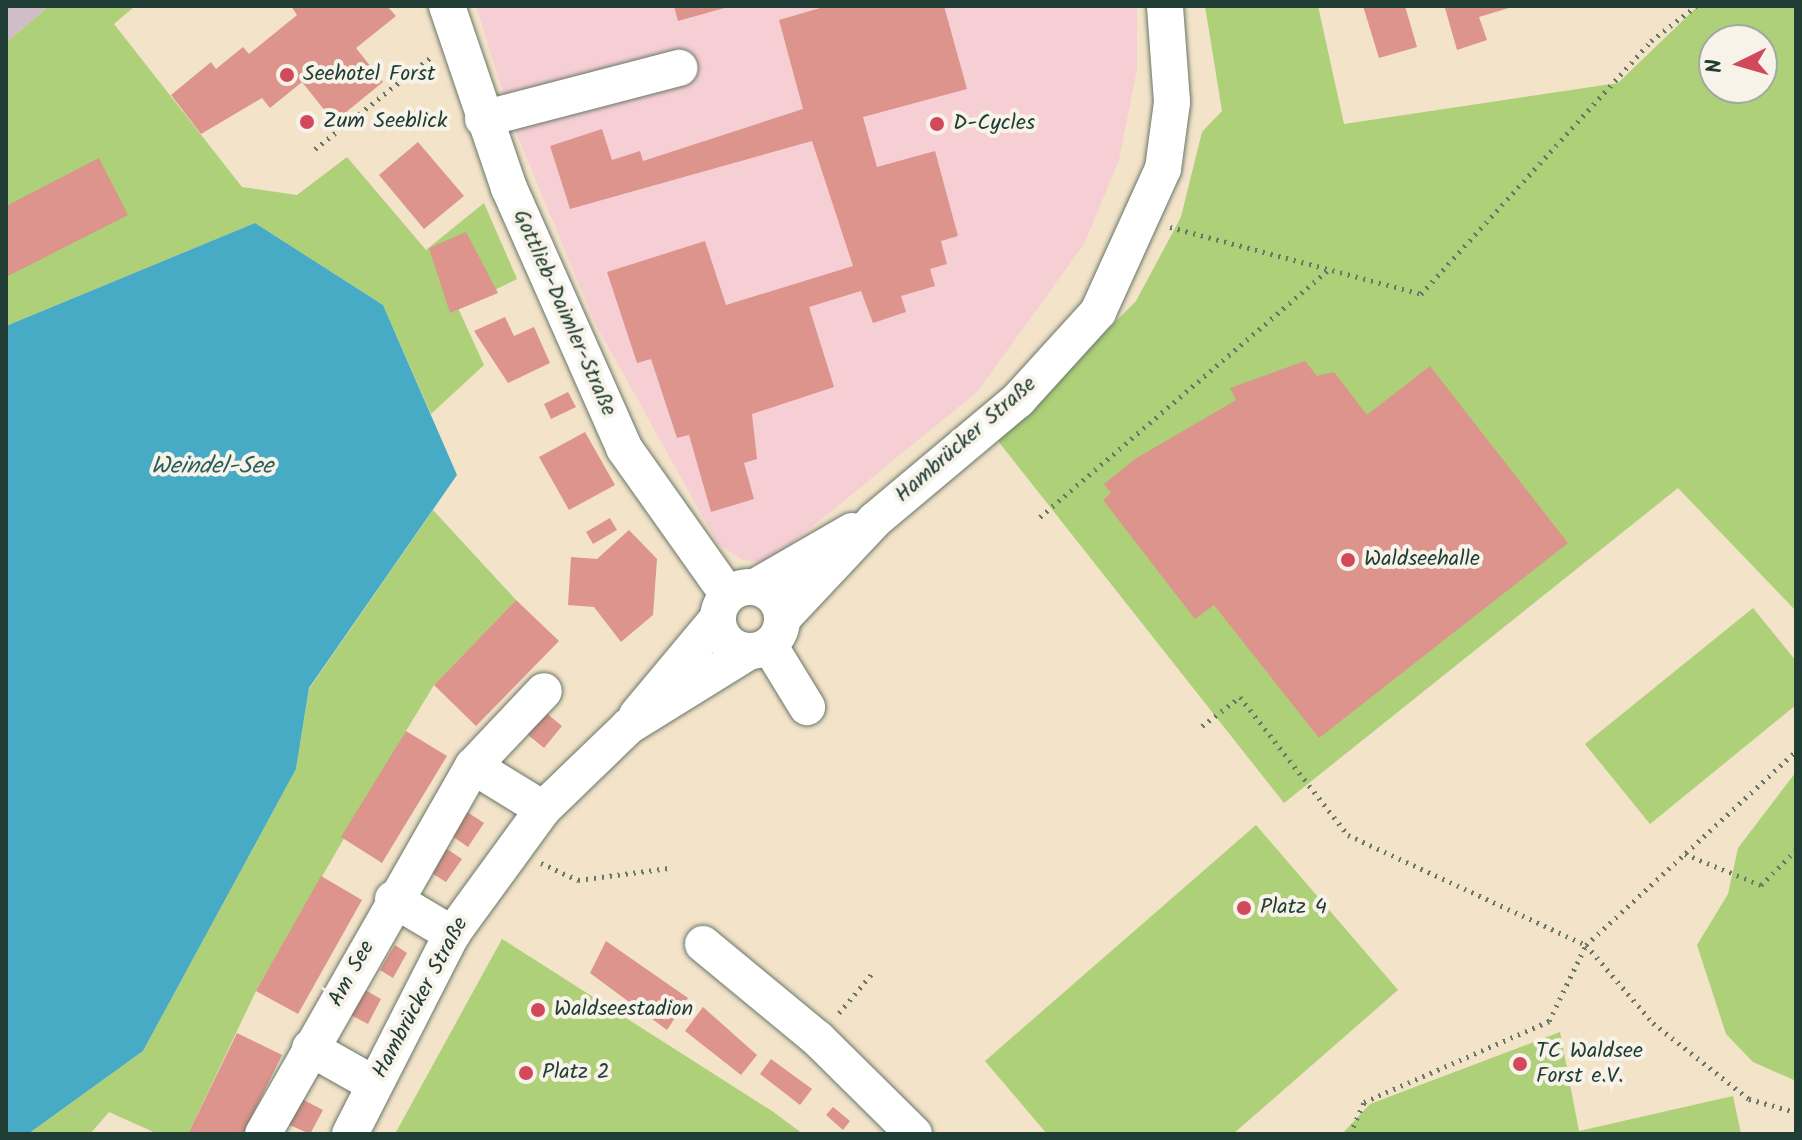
<!DOCTYPE html>
<html>
<head>
<meta charset="utf-8">
<style>
  body { margin:0 }
  #map { position:relative; width:1802px; height:1140px; overflow:hidden; background:#f2e3c9; font-family:Kalam,sans-serif }
  div>[style] { position:absolute }
  .built>* { inset:0; background:#f6cfd5 }
  .industrial>* { inset:0; background:#d1bdc8 }
  .green>* { inset:0; background:#add078 }
  .water>* { inset:0; background:#47abc6 }
  .building>* { inset:0; background:#dd948c }
  .path>* { height:5px; margin-top:-2.5px; transform-origin:0; background:repeating-linear-gradient(90deg,#697768 0 2px,transparent 0 8px) }
  .roads { filter:drop-shadow(0 0 2px #697768) drop-shadow(0 0 2px #697768) }
  .minor>* { height:36px; margin:-18px; padding:0 18px; transform-origin:18px; border-radius:18px; background:#fff }
  .minor>.ring { margin:-18px; padding:0; box-sizing:content-box; background:none; border:36px solid #fff; border-radius:50% }
  .dots>* { width:22px; height:22px; translate:-50% -50%; box-sizing:border-box; border:4px solid #f7f3e8; border-radius:50% }
  span { translate:-50% -50%; white-space:nowrap; text-align:center; line-height:1.15; -webkit-text-stroke:8px #f7f3e8; paint-order:stroke }
  .poi-label { font-size:22px; color:#1f3d34 }
  .left { translate:0 -50%; text-align:left }
  .street-label { font-size:22px; color:#1f3d34 }
  .water-label { font-size:24px; color:#2b5e60; font-style:italic }
  .frame { position:absolute; inset:0; border:8px solid #1f3d34; pointer-events:none }
  .north { position:absolute; left:1698px; top:24px; width:80px; height:80px; box-sizing:border-box; background:#f7f3e8; border:2px solid #a1aaa0; border-radius:50%; rotate:265deg; font-size:22px; font-weight:700; line-height:32px; text-align:center; color:#1f3d34 }
  .north::after { content:''; display:block; margin:auto; width:28px; height:36px; background:#d1495b; clip-path:polygon(50% 0,100% 100%,50% 72%,0 100%) }
</style>
</head>
<body>
<div id="map">
  <div class="built">
    <div style="clip-path:polygon(476px 6px,1137px 6px,1137px 69px,1119px 160px,1084px 244px,978px 391px,768px 563px,743px 560px,718px 544px,595px 323px,513px 125px)"></div>
  </div>
  <div class="industrial">
    <div style="clip-path:polygon(6px 6px,49px 6px,6px 43px)"></div>
  </div>
  <div class="green">
    <div style="clip-path:polygon(49px 6px,135px 6px,114px 24px,242px 187px,297px 195px,347px 157px,426px 250px,484px 203px,517px 279px,458px 308px,484px 365px,431px 414px,383px 305px,255px 223px,6px 326px,6px 43px)"></div>
    <div style="clip-path:polygon(evenodd,1205px 6px,1318px 6px,1344px 124px,1618px 83px,1698px 6px,1796px 6px,1796px 611px,1678px 488px,1284px 803px,998px 441px,1136px 301px,1181px 217px,1202px 132px,1222px 111px,1205px 6px,1714px 40px,1762px 40px,1762px 88px,1714px 88px,1714px 40px)"></div>
    <div style="clip-path:polygon(433px 510px,516px 600px,434px 685px,406px 731px,256px 991px,188px 1134px,158px 1134px,109px 1112px,90px 1134px,28px 1134px,143px 1051px,296px 769px,309px 689px)"></div>
    <div style="clip-path:polygon(1753px 608px,1796px 661px,1796px 705px,1650px 824px,1585px 744px)"></div>
    <div style="clip-path:polygon(1796px 772px,1796px 1081px,1753px 1062px,1726px 1034px,1697px 945px,1728px 894px,1738px 848px)"></div>
    <div style="clip-path:polygon(1256px 825px,1398px 990px,1233px 1134px,1047px 1134px,985px 1061px)"></div>
    <div style="clip-path:polygon(502px 939px,772px 1111px,803px 1134px,395px 1134px)"></div>
    <div style="clip-path:polygon(1560px 1032px,1579px 1131px,1733px 1096px,1741px 1134px,1342px 1134px,1370px 1104px)"></div>
  </div>
  <div class="water">
    <div style="clip-path:polygon(255px 223px,383px 305px,457px 475px,309px 688px,296px 769px,143px 1051px,28px 1134px,6px 1134px,6px 326px)"></div>
  </div>
  <div class="building">
    <div style="clip-path:polygon(291px 6px,387px 6px,396px 16px,356px 48px,383px 82px,334px 122px,302px 82px,270px 108px,262px 98px,201px 134px,171px 95px,211px 62px,216px 69px,243px 47px,249px 54px,297px 15px)"></div>
    <div style="clip-path:polygon(674px 6px,728px 6px,728px 7px,678px 21px)"></div>
    <div style="clip-path:polygon(827px 6px,944px 6px,967px 89px,863px 117px,877px 167px,935px 151px,958px 236px,941px 241px,947px 264px,930px 269px,935px 286px,901px 296px,906px 312px,873px 323px,861px 291px,809px 307px,834px 387px,752px 414px,757px 459px,744px 463px,754px 499px,711px 512px,689px 435px,677px 438px,651px 359px,637px 363px,607px 272px,705px 241px,726px 305px,853px 266px,812px 141px,570px 209px,550px 146px,602px 129px,612px 160px,640px 151px,643px 161px,803px 109px,779px 20px)"></div>
    <div style="clip-path:polygon(1363px 6px,1405px 6px,1417px 47px,1379px 58px)"></div>
    <div style="clip-path:polygon(1430px 6px,1512px 6px,1512px 7px,1479px 17px,1487px 40px,1457px 50px,1445px 8px)"></div>
    <div style="clip-path:polygon(418px 142px,464px 196px,424px 229px,379px 175px)"></div>
    <div style="clip-path:polygon(99px 158px,128px 215px,6px 277px,6px 206px)"></div>
    <div style="clip-path:polygon(466px 232px,498px 293px,450px 313px,429px 248px)"></div>
    <div style="clip-path:polygon(505px 317px,514px 336px,534px 327px,550px 363px,508px 383px,474px 331px)"></div>
    <div style="clip-path:polygon(1305px 361px,1317px 376px,1334px 372px,1367px 415px,1430px 366px,1568px 543px,1319px 738px,1214px 605px,1195px 619px,1103px 500px,1111px 493px,1104px 484px,1135px 459px,1236px 400px,1230px 388px)"></div>
    <div style="clip-path:polygon(568px 392px,576px 407px,551px 419px,544px 404px)"></div>
    <div style="clip-path:polygon(585px 432px,615px 485px,569px 510px,539px 457px)"></div>
    <div style="clip-path:polygon(610px 518px,617px 530px,593px 544px,586px 532px)"></div>
    <div style="clip-path:polygon(629px 530px,657px 559px,653px 615px,621px 642px,594px 607px,568px 605px,571px 557px,597px 559px)"></div>
    <div style="clip-path:polygon(516px 600px,559px 641px,476px 726px,434px 685px)"></div>
    <div style="clip-path:polygon(540px 708px,562px 726px,544px 748px,522px 730px)"></div>
    <div style="clip-path:polygon(406px 731px,447px 756px,382px 863px,341px 837px)"></div>
    <div style="clip-path:polygon(461px 808px,484px 823px,468px 847px,445px 831px)"></div>
    <div style="clip-path:polygon(438px 843px,462px 859px,446px 882px,422px 867px)"></div>
    <div style="clip-path:polygon(321px 876px,362px 900px,298px 1014px,256px 991px)"></div>
    <div style="clip-path:polygon(606px 941px,688px 998px,667px 1030px,590px 973px)"></div>
    <div style="clip-path:polygon(395px 945px,407px 953px,393px 978px,380px 970px)"></div>
    <div style="clip-path:polygon(356px 985px,381px 999px,368px 1024px,343px 1011px)"></div>
    <div style="clip-path:polygon(703px 1007px,757px 1055px,741px 1075px,685px 1031px)"></div>
    <div style="clip-path:polygon(237px 1033px,282px 1055px,243px 1134px,188px 1134px)"></div>
    <div style="clip-path:polygon(771px 1059px,812px 1089px,800px 1105px,760px 1074px)"></div>
    <div style="clip-path:polygon(298px 1097px,323px 1110px,310px 1134px,285px 1123px)"></div>
    <div style="clip-path:polygon(833px 1107px,850px 1121px,843px 1130px,826px 1115px)"></div>
  </div>
  <div class="path">
    <div style="left:315px;top:149px;width:148px;rotate:-38.4deg"></div>
    <div style="left:1170px;top:227px;width:260px;rotate:14.9deg"></div>
    <div style="left:1421px;top:294px;width:342px;rotate:-47.7deg"></div>
    <div style="left:1651px;top:41px;width:57px;rotate:-37.9deg"></div>
    <div style="left:1040px;top:517px;width:379px;rotate:-40.6deg"></div>
    <div style="left:1202px;top:726px;width:48px;rotate:-37.3deg"></div>
    <div style="left:1240px;top:697px;width:175px;rotate:52deg"></div>
    <div style="left:1348px;top:835px;width:262px;rotate:24.8deg"></div>
    <div style="left:1586px;top:945px;width:103px;rotate:49.3deg"></div>
    <div style="left:1653px;top:1023px;width:122px;rotate:38.4deg"></div>
    <div style="left:1749px;top:1099px;width:49px;rotate:15.5deg"></div>
    <div style="left:1685px;top:854px;width:82px;rotate:22.2deg"></div>
    <div style="left:1761px;top:885px;width:49px;rotate:-45deg"></div>
    <div style="left:541px;top:863px;width:41px;rotate:24.7deg"></div>
    <div style="left:578px;top:880px;width:92px;rotate:-7.5deg"></div>
    <div style="left:839px;top:1013px;width:56px;rotate:-50.1deg"></div>
    <div style="left:1350px;top:1134px;width:35px;rotate:-66deg"></div>
    <div style="left:1364px;top:1102px;width:202px;rotate:-23.6deg"></div>
    <div style="left:1549px;top:1021px;width:85px;rotate:-64deg"></div>
    <div style="left:1586px;top:945px;width:286px;rotate:-42.7deg"></div>
  </div>
  <div class="roads">
    <div class="minor">
      <div style="left:447px;top:6px;width:192px;rotate:71.2deg"></div>
      <div style="left:509px;top:188px;width:284px;rotate:66.1deg"></div>
      <div style="left:624px;top:448px;width:180px;rotate:54.7deg"></div>
      <div style="left:483px;top:119px;width:203px;rotate:-14.6deg"></div>
      <div style="left:755px;top:587px;width:112px;rotate:-30deg"></div>
      <div class="ring" style="left:718px;top:587px;width:28px;height:28px"></div>
      <div style="left:782px;top:619px;width:136px;rotate:-46.8deg"></div>
      <div style="left:875px;top:520px;width:187px;rotate:-40deg"></div>
      <div style="left:1018px;top:400px;width:119px;rotate:-47.7deg"></div>
      <div style="left:1098px;top:312px;width:157px;rotate:-65.6deg"></div>
      <div style="left:1163px;top:169px;width:68px;rotate:-82.3deg"></div>
      <div style="left:1172px;top:102px;width:96px;rotate:-94.2deg"></div>
      <div style="left:769px;top:645px;width:73px;rotate:58.5deg"></div>
      <div style="left:637px;top:715px;width:126px;rotate:-50.1deg"></div>
      <div style="left:473px;top:766px;width:82px;rotate:31.6deg"></div>
      <div style="left:393px;top:899px;width:69px;rotate:30.7deg"></div>
      <div style="left:703px;top:944px;width:149px;rotate:39.6deg"></div>
      <div style="left:818px;top:1039px;width:135px;rotate:44.7deg"></div>
      <div style="left:310px;top:1048px;width:73px;rotate:29.4deg"></div>
      <div style="left:263px;top:1134px;width:424px;rotate:-60.3deg"></div>
      <div style="left:473px;top:766px;width:103px;rotate:-46.6deg"></div>
      <div style="left:350px;top:1134px;width:225px;rotate:-63deg"></div>
      <div style="left:452px;top:934px;width:155px;rotate:-53.9deg"></div>
      <div style="left:543px;top:809px;width:120px;rotate:-44deg"></div>
      <div style="left:629px;top:726px;width:142px;rotate:-31.8deg"></div>
    </div>
  </div>
  <div class="dots">
    <div style="left:287px;top:75px;background:#d1495b"></div>
    <div style="left:307px;top:122px;background:#d1495b"></div>
    <div style="left:937px;top:124px;background:#d1495b"></div>
    <div style="left:1348px;top:560px;background:#d1495b"></div>
    <div style="left:1244px;top:908px;background:#d1495b"></div>
    <div style="left:538px;top:1010px;background:#d1495b"></div>
    <div style="left:1520px;top:1064px;background:#d1495b"></div>
    <div style="left:526px;top:1073px;background:#d1495b"></div>
  </div>
  <div class="poi-label">
    <span class="left" style="left:303px;top:75px">Seehotel Forst</span>
    <span class="left" style="left:323px;top:122px">Zum Seeblick</span>
    <span class="left" style="left:953px;top:124px">D-Cycles</span>
    <span class="left" style="left:1364px;top:560px">Waldseehalle</span>
    <span class="left" style="left:1260px;top:908px">Platz 4</span>
    <span class="left" style="left:554px;top:1010px">Waldseestadion</span>
    <span class="left" style="left:1536px;top:1064px">TC Waldsee<br>Forst e.V.</span>
    <span class="left" style="left:542px;top:1073px">Platz 2</span>
  </div>
  <div class="street-label">
    <span style="left:564px;top:313px;rotate:66deg">Gottlieb-Daimler-Straße</span>
    <span style="left:966px;top:440px;rotate:-41deg">Hambrücker Straße</span>
    <span style="left:352px;top:974px;rotate:-61deg">Am See</span>
    <span style="left:421px;top:998px;rotate:-62deg">Hambrücker Straße</span>
  </div>
  <div class="water-label">
    <span style="left:212px;top:467px">Weindel-See</span>
  </div>
  <div class="frame"></div>
  <div class="north">N</div>
</div>
</body>
</html>
